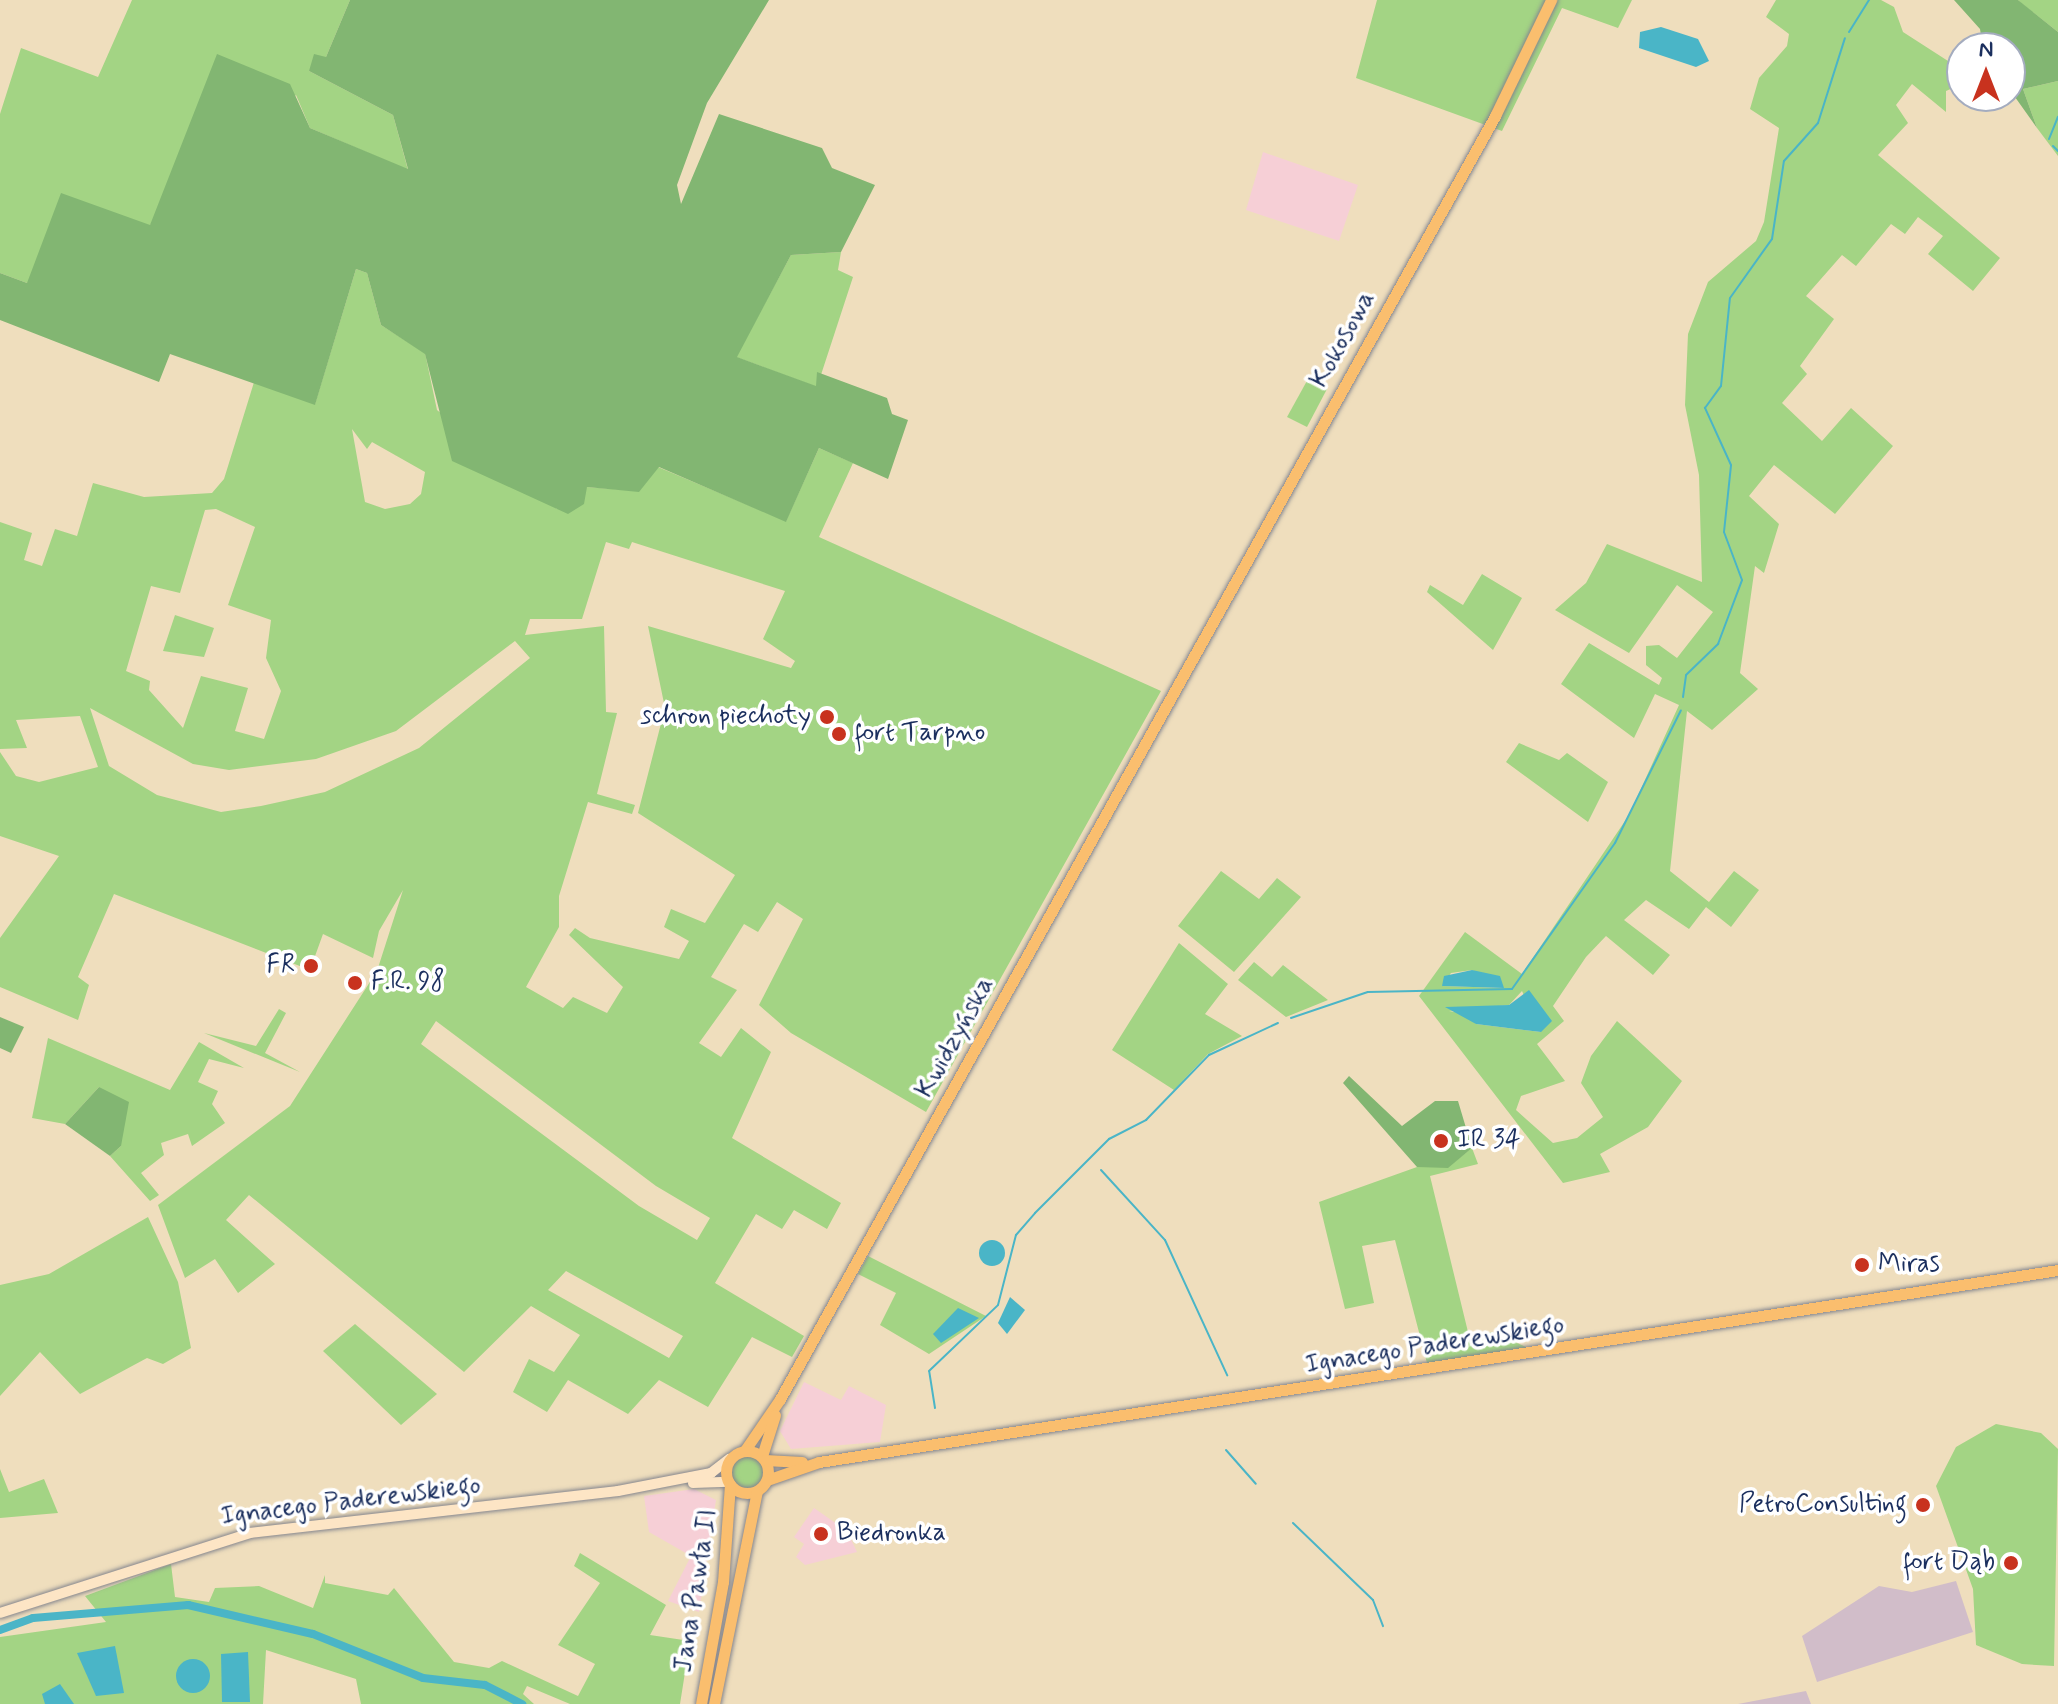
<!DOCTYPE html>
<html>
<head>
<meta charset="utf-8">
<style>
  body { margin:0 }
  #map { position:relative; width:2058px; height:1704px; overflow:hidden; background:#efdebd; font-family:Mynerve,sans-serif }
  div>[style] { position:absolute }
  .built>* { inset:0; background:#f6cfd6 }
  .industrial>* { inset:0; background:#d1bdc9 }
  .green>* { inset:0; background:#a3d484 }
  .round { border-radius:50% }
  .forest>* { inset:0; background:#82b672 }
  .water>* { inset:0; background:#4ab5c7 }
  .stream>* { height:2px; margin:-1px; padding:0 1px; transform-origin:1px; border-radius:1px; background:#4ab5c7 }
  .canal>* { height:8px; margin:-4px; padding:0 4px; transform-origin:4px; border-radius:4px; background:#4ab5c7 }
  .roads { filter:drop-shadow(0 0 2px #85868e) drop-shadow(0 0 2px #85868e) }
  .secondary>* { height:10px; margin:-5px; padding:0 5px; transform-origin:5px; border-radius:5px; background:#fde5c5 }
  .primary>* { height:11px; margin:-5.5px; padding:0 5.5px; transform-origin:5.5px; border-radius:5.5px; background:#fabe6e }
  .primary>.ring { margin:-5.5px; padding:0; box-sizing:content-box; background:none; border:11px solid #fabe6e; border-radius:50% }
  .dots>* { width:22px; height:22px; translate:-50% -50%; box-sizing:border-box; border:4px solid #fff; border-radius:50% }
  span { translate:-50% -50%; white-space:nowrap; text-align:center; line-height:1.15; -webkit-text-stroke:7px #fff; paint-order:stroke }
  .street-label { font-size:26px; color:#1b2f5e }
  .poi-label { font-size:26px; color:#1b2f5e }
  .right { translate:-100% -50%; text-align:right }
  .left { translate:0 -50%; text-align:left }
  .north { position:absolute; left:1946px; top:32px; width:80px; height:80px; box-sizing:border-box; background:#fff; border:2px solid #a4acbf; border-radius:50%; rotate:0deg; font-size:22px; font-weight:700; line-height:32px; text-align:center; color:#1b2f5e }
  .north::after { content:''; display:block; margin:auto; width:28px; height:36px; background:#c8321e; clip-path:polygon(50% 0,100% 100%,50% 72%,0 100%) }
</style>
</head>
<body>
<div id="map">
  <div class="built">
    <div style="clip-path:polygon(1263px 152px,1358px 185px,1339px 241px,1246px 210px)"></div>
    <div style="clip-path:polygon(804px 1382px,841px 1400px,849px 1386px,886px 1405px,880px 1442px,791px 1449px,780px 1431px)"></div>
    <div style="clip-path:polygon(694px 1489px,716px 1500px,699px 1612px,668px 1601px,691px 1556px,649px 1532px,644px 1496px)"></div>
    <div style="clip-path:polygon(814px 1508px,847px 1531px,857px 1552px,805px 1565px,796px 1557px,804px 1544px,794px 1537px)"></div>
  </div>
  <div class="industrial">
    <div style="clip-path:polygon(1956px 1581px,1973px 1632px,1817px 1682px,1802px 1636px,1879px 1586px,1912px 1592px)"></div>
    <div style="clip-path:polygon(1806px 1691px,1811px 1704px,1735px 1704px,1738px 1704px)"></div>
  </div>
  <div class="green">
    <div style="clip-path:polygon(132px 0,350px 0,326px 57px,309px 71px,393px 115px,408px 170px,310px 128px,296px 95px,150px 225px,27px 283px,0 273px,0 114px,21px 48px,98px 77px)"></div>
    <div style="clip-path:polygon(1377px 0,1632px 0,1618px 28px,1562px 8px,1502px 131px,1356px 78px)"></div>
    <div style="clip-path:polygon(evenodd,1776px 0,1881px 0,1894px 7px,1903px 32px,1962px 70px,1962px 84px,1946px 91px,1946px 112px,1912px 84px,1896px 105px,1908px 123px,1878px 155px,2000px 258px,1973px 291px,1928px 254px,1943px 236px,1918px 217px,1905px 234px,1891px 224px,1856px 266px,1842px 255px,1806px 296px,1834px 319px,1800px 366px,1807px 374px,1782px 403px,1822px 441px,1851px 408px,1893px 446px,1835px 514px,1774px 465px,1749px 496px,1779px 524px,1764px 573px,1755px 566px,1740px 673px,1758px 689px,1712px 730px,1687px 711px,1670px 871px,1709px 902px,1734px 871px,1759px 890px,1731px 927px,1706px 907px,1689px 929px,1646px 900px,1624px 920px,1670px 955px,1653px 975px,1606px 936px,1586px 957px,1553px 1006px,1564px 1021px,1537px 1044px,1565px 1081px,1521px 1096px,1516px 1110px,1553px 1143px,1577px 1138px,1603px 1117px,1581px 1083px,1591px 1056px,1617px 1021px,1682px 1081px,1648px 1127px,1600px 1154px,1610px 1172px,1563px 1183px,1419px 996px,1465px 932px,1522px 974px,1629px 815px,1679px 705px,1655px 694px,1634px 738px,1561px 684px,1589px 643px,1659px 685px,1662px 678px,1646px 665px,1646px 646px,1659px 645px,1677px 658px,1713px 612px,1677px 585px,1629px 653px,1555px 610px,1586px 583px,1607px 544px,1702px 582px,1699px 475px,1685px 405px,1688px 334px,1708px 282px,1756px 241px,1764px 222px,1779px 128px,1750px 109px,1759px 78px,1787px 46px,1789px 34px,1766px 17px,1776px 0,1472px 970px,1504px 988px,1442px 986px,1451px 973px,1472px 970px,1776px 0,1522px 991px,1541px 1032px,1476px 1024px,1472px 1015px,1449px 1011px,1509px 1005px,1522px 991px)"></div>
    <div style="clip-path:polygon(2018px 0,2058px 0,2058px 32px,2021px 3px)"></div>
    <div style="clip-path:polygon(2058px 81px,2058px 156px,2037px 128px,2023px 89px)"></div>
    <div style="clip-path:polygon(841px 252px,838px 270px,853px 277px,817px 387px,736px 357px,791px 255px)"></div>
    <div style="clip-path:polygon(evenodd,356px 269px,367px 273px,381px 325px,425px 353px,437px 410px,557px 509px,587px 487px,639px 491px,658px 467px,786px 521px,819px 448px,853px 463px,819px 537px,1161px 691px,926px 1112px,791px 1033px,759px 1005px,803px 919px,777px 902px,758px 932px,744px 924px,711px 977px,737px 990px,699px 1043px,721px 1057px,741px 1028px,771px 1052px,732px 1138px,841px 1203px,827px 1229px,794px 1210px,782px 1229px,756px 1214px,715px 1283px,804px 1336px,792px 1357px,752px 1337px,708px 1407px,659px 1380px,628px 1414px,568px 1380px,547px 1412px,513px 1392px,529px 1359px,554px 1372px,580px 1335px,531px 1306px,464px 1372px,249px 1195px,226px 1220px,275px 1264px,238px 1293px,215px 1259px,185px 1278px,158px 1205px,290px 1106px,377px 971px,403px 890px,379px 931px,373px 958px,323px 934px,310px 970px,114px 894px,78px 977px,89px 985px,78px 1020px,0 987px,0 938px,59px 856px,0 836px,0 752px,16px 776px,39px 782px,98px 767px,80px 716px,16px 720px,27px 748px,0 749px,0 522px,32px 533px,24px 560px,42px 566px,55px 529px,77px 536px,93px 483px,144px 497px,212px 493px,224px 479px,255px 379px,315px 404px,356px 269px,352px 429px,367px 449px,372px 442px,425px 472px,421px 494px,410px 504px,385px 509px,365px 502px,352px 429px,356px 269px,216px 509px,255px 527px,228px 605px,271px 620px,266px 658px,281px 691px,264px 739px,235px 731px,248px 688px,201px 676px,183px 728px,149px 690px,150px 681px,126px 671px,151px 586px,180px 593px,205px 510px,216px 509px,356px 269px,606px 542px,629px 549px,632px 542px,785px 591px,763px 639px,795px 661px,791px 668px,648px 626px,665px 708px,638px 813px,735px 875px,705px 923px,671px 909px,664px 927px,689px 941px,679px 959px,590px 938px,575px 928px,569px 935px,623px 987px,607px 1013px,573px 997px,563px 1008px,526px 987px,559px 927px,559px 896px,588px 802px,632px 814px,635px 805px,597px 794px,617px 713px,606px 712px,604px 626px,525px 635px,530px 619px,582px 619px,606px 542px,356px 269px,515px 641px,530px 658px,419px 748px,325px 792px,261px 806px,221px 812px,157px 795px,109px 766px,90px 708px,193px 764px,229px 770px,316px 759px,396px 731px,515px 641px,356px 269px,436px 1021px,656px 1186px,710px 1218px,697px 1240px,639px 1206px,421px 1044px,436px 1021px,356px 269px,566px 1271px,683px 1336px,669px 1358px,548px 1290px,566px 1271px)"></div>
    <div style="clip-path:polygon(1308px 379px,1327px 389px,1307px 427px,1287px 417px)"></div>
    <div style="clip-path:polygon(1482px 574px,1522px 598px,1493px 650px,1427px 592px,1430px 585px,1463px 605px)"></div>
    <div style="clip-path:polygon(175px 615px,214px 628px,204px 657px,163px 651px)"></div>
    <div style="clip-path:polygon(1519px 743px,1559px 760px,1567px 753px,1608px 782px,1588px 822px,1506px 762px)"></div>
    <div style="clip-path:polygon(1221px 871px,1259px 899px,1277px 878px,1301px 897px,1234px 972px,1178px 926px)"></div>
    <div style="clip-path:polygon(1179px 943px,1228px 984px,1205px 1014px,1242px 1036px,1208px 1054px,1174px 1090px,1112px 1050px)"></div>
    <div style="clip-path:polygon(1254px 962px,1272px 977px,1283px 965px,1328px 1000px,1286px 1017px,1238px 980px)"></div>
    <div style="clip-path:polygon(279px 1009px,286px 1013px,265px 1053px,300px 1072px,204px 1033px,256px 1046px)"></div>
    <div style="clip-path:polygon(48px 1038px,170px 1090px,199px 1042px,244px 1068px,209px 1059px,198px 1082px,218px 1091px,212px 1104px,225px 1123px,192px 1146px,188px 1134px,161px 1143px,164px 1155px,141px 1173px,159px 1195px,150px 1201px,110px 1156px,121px 1146px,99px 1087px,65px 1124px,32px 1118px)"></div>
    <div style="clip-path:polygon(1472px 1148px,1478px 1164px,1430px 1176px,1469px 1336px,1493px 1332px,1528px 1348px,1427px 1363px,1395px 1240px,1362px 1246px,1374px 1303px,1345px 1309px,1319px 1202px,1417px 1167px,1448px 1167px)"></div>
    <div style="clip-path:polygon(148px 1217px,178px 1282px,191px 1348px,163px 1364px,147px 1358px,80px 1394px,40px 1352px,0 1396px,0 1285px,49px 1274px)"></div>
    <div style="clip-path:polygon(868px 1256px,986px 1316px,929px 1354px,880px 1325px,896px 1293px,858px 1274px)"></div>
    <div style="clip-path:polygon(355px 1324px,437px 1394px,401px 1425px,323px 1351px)"></div>
    <div style="clip-path:polygon(1996px 1424px,2041px 1433px,2058px 1449px,2054px 1666px,2022px 1664px,1976px 1645px,1973px 1589px,1936px 1486px,1956px 1447px)"></div>
    <div class="round" style="left:729px;top:1455px;width:34px;height:34px"></div>
    <div style="clip-path:polygon(0 1469px,9px 1492px,44px 1479px,58px 1513px,0 1518px)"></div>
    <div style="clip-path:polygon(580px 1553px,666px 1605px,650px 1635px,690px 1641px,680px 1704px,570px 1704px,527px 1686px,523px 1694px,534px 1704px,361px 1704px,356px 1679px,266px 1650px,263px 1704px,0 1704px,0 1637px,106px 1622px,85px 1596px,171px 1564px,175px 1597px,209px 1602px,215px 1588px,259px 1586px,313px 1608px,325px 1575px,325px 1583px,388px 1595px,394px 1588px,454px 1662px,489px 1668px,502px 1661px,578px 1696px,595px 1664px,558px 1645px,600px 1583px,574px 1566px)"></div>
  </div>
  <div class="forest">
    <div style="clip-path:polygon(350px 0,769px 0,707px 103px,677px 185px,681px 204px,719px 114px,822px 148px,832px 168px,875px 185px,841px 252px,791px 255px,737px 357px,816px 386px,817px 372px,887px 398px,892px 414px,908px 420px,888px 479px,819px 448px,786px 522px,659px 467px,639px 492px,587px 487px,584px 504px,568px 514px,452px 461px,425px 354px,381px 325px,367px 273px,356px 269px,315px 405px,170px 354px,159px 382px,0 320px,0 273px,27px 283px,61px 193px,150px 225px,217px 54px,290px 84px,310px 128px,408px 169px,393px 115px,309px 71px,314px 54px,326px 57px)"></div>
    <div style="clip-path:polygon(1954px 0,2018px 0,2058px 32px,2058px 81px,2023px 89px,2037px 128px,2010px 90px,2010px 48px,1983px 48px,1980px 29px)"></div>
    <div style="clip-path:polygon(0 1017px,24px 1027px,11px 1053px,0 1048px)"></div>
    <div style="clip-path:polygon(1349px 1076px,1402px 1126px,1435px 1101px,1458px 1101px,1472px 1148px,1448px 1168px,1417px 1167px,1343px 1083px)"></div>
    <div style="clip-path:polygon(99px 1087px,129px 1102px,121px 1146px,110px 1156px,65px 1124px)"></div>
  </div>
  <div class="water">
    <div style="clip-path:polygon(1661px 27px,1698px 39px,1709px 61px,1696px 67px,1639px 48px,1640px 32px)"></div>
    <div style="clip-path:polygon(1472px 970px,1500px 976px,1504px 988px,1442px 986px,1444px 976px)"></div>
    <div style="clip-path:polygon(1529px 990px,1552px 1021px,1541px 1032px,1476px 1024px,1445px 1007px,1509px 1005px)"></div>
    <div class="round" style="left:979px;top:1240px;width:26px;height:26px"></div>
    <div style="clip-path:polygon(1010px 1297px,1025px 1310px,1007px 1334px,998px 1323px)"></div>
    <div style="clip-path:polygon(958px 1308px,979px 1318px,941px 1343px,933px 1334px)"></div>
    <div style="clip-path:polygon(115px 1646px,124px 1693px,96px 1696px,77px 1653px)"></div>
    <div style="clip-path:polygon(248px 1652px,250px 1702px,222px 1702px,221px 1654px)"></div>
    <div class="round" style="left:176px;top:1659px;width:34px;height:34px"></div>
    <div style="clip-path:polygon(60px 1684px,74px 1704px,45px 1704px,42px 1694px)"></div>
  </div>
  <div class="stream">
    <div style="left:1849px;top:32px;width:38px;rotate:-58deg"></div>
    <div style="left:2049px;top:139px;width:24px;rotate:-68deg"></div>
    <div style="left:2053px;top:146px;width:7px;rotate:45deg"></div>
    <div style="left:1683px;top:697px;width:22px;rotate:-82deg"></div>
    <div style="left:1686px;top:675px;width:45px;rotate:-44.1deg"></div>
    <div style="left:1718px;top:644px;width:68px;rotate:-69.4deg"></div>
    <div style="left:1742px;top:580px;width:51px;rotate:-110.6deg"></div>
    <div style="left:1724px;top:532px;width:67px;rotate:-84deg"></div>
    <div style="left:1731px;top:465px;width:63px;rotate:-114.5deg"></div>
    <div style="left:1705px;top:408px;width:27px;rotate:-54deg"></div>
    <div style="left:1721px;top:386px;width:88px;rotate:-84.2deg"></div>
    <div style="left:1730px;top:298px;width:72px;rotate:-54.6deg"></div>
    <div style="left:1772px;top:239px;width:79px;rotate:-81.3deg"></div>
    <div style="left:1784px;top:161px;width:51px;rotate:-48.2deg"></div>
    <div style="left:1818px;top:123px;width:89px;rotate:-72.4deg"></div>
    <div style="left:1291px;top:1018px;width:81px;rotate:-18.7deg"></div>
    <div style="left:1368px;top:992px;width:144px;rotate:-1.2deg"></div>
    <div style="left:1512px;top:989px;width:179px;rotate:-54.8deg"></div>
    <div style="left:1615px;top:843px;width:148px;rotate:-63.6deg"></div>
    <div style="left:1101px;top:1170px;width:95px;rotate:47.6deg"></div>
    <div style="left:1165px;top:1240px;width:149px;rotate:65.3deg"></div>
    <div style="left:935px;top:1408px;width:37px;rotate:-99deg"></div>
    <div style="left:929px;top:1371px;width:95px;rotate:-43.7deg"></div>
    <div style="left:998px;top:1305px;width:72px;rotate:-75.6deg"></div>
    <div style="left:1016px;top:1235px;width:29px;rotate:-49deg"></div>
    <div style="left:1035px;top:1213px;width:105px;rotate:-45deg"></div>
    <div style="left:1109px;top:1139px;width:42px;rotate:-27.2deg"></div>
    <div style="left:1146px;top:1120px;width:91px;rotate:-45.9deg"></div>
    <div style="left:1209px;top:1055px;width:76px;rotate:-24.9deg"></div>
    <div style="left:1226px;top:1450px;width:45px;rotate:48.6deg"></div>
    <div style="left:1293px;top:1523px;width:111px;rotate:43.9deg"></div>
    <div style="left:1373px;top:1600px;width:28px;rotate:69deg"></div>
  </div>
  <div class="canal">
    <div style="left:0;top:1630px;width:35px;rotate:-20deg"></div>
    <div style="left:33px;top:1618px;width:156px;rotate:-4.8deg"></div>
    <div style="left:188px;top:1605px;width:128px;rotate:13.1deg"></div>
    <div style="left:313px;top:1634px;width:118px;rotate:21.8deg"></div>
    <div style="left:423px;top:1678px;width:62px;rotate:6.4deg"></div>
    <div style="left:485px;top:1685px;width:42px;rotate:27.2deg"></div>
  </div>
  <div class="roads">
    <div class="secondary">
      <div style="left:693px;top:1483px;width:35px;rotate:-2deg"></div>
      <div style="left:0;top:1613px;width:262px;rotate:-17.7deg"></div>
      <div style="left:250px;top:1533px;width:370px;rotate:-6.5deg"></div>
      <div style="left:618px;top:1491px;width:95px;rotate:-11deg"></div>
      <div style="left:711px;top:1473px;width:23px;rotate:-38deg"></div>
    </div>
    <div class="primary">
      <div style="left:745px;top:1450px;width:62px;rotate:-55.5deg"></div>
      <div style="left:780px;top:1399px;width:1469px;rotate:-60.87deg"></div>
      <div style="left:1495px;top:116px;width:129px;rotate:-64.2deg"></div>
      <div class="ring" style="left:726px;top:1451px;width:31px;height:31px"></div>
      <div style="left:762px;top:1456px;width:43px;rotate:-72.4deg"></div>
      <div style="left:765px;top:1460px;width:37px;rotate:3deg"></div>
      <div style="left:767px;top:1480px;width:55px;rotate:-19.1deg"></div>
      <div style="left:819px;top:1462px;width:1254px;rotate:-8.81deg"></div>
      <div style="left:701px;top:1704px;width:124px;rotate:-79.8deg"></div>
      <div style="left:723px;top:1582px;width:98px;rotate:-85.9deg"></div>
      <div style="left:714px;top:1704px;width:217px;rotate:-78.6deg"></div>
    </div>
  </div>
  <div class="dots">
    <div style="left:827px;top:717px;background:#c8321e"></div>
    <div style="left:839px;top:734px;background:#c8321e"></div>
    <div style="left:311px;top:966px;background:#c8321e"></div>
    <div style="left:355px;top:983px;background:#c8321e"></div>
    <div style="left:1441px;top:1141px;background:#c8321e"></div>
    <div style="left:1862px;top:1265px;background:#c8321e"></div>
    <div style="left:1923px;top:1505px;background:#c8321e"></div>
    <div style="left:821px;top:1534px;background:#c8321e"></div>
    <div style="left:2011px;top:1563px;background:#c8321e"></div>
  </div>
  <div class="street-label">
    <span style="left:1344px;top:340px;rotate:-61deg">Kokosowa</span>
    <span style="left:956px;top:1038px;rotate:-61deg">Kwidzyńska</span>
    <span style="left:1435px;top:1346px;rotate:-9deg">Ignacego Paderewskiego</span>
    <span style="left:351px;top:1502px;rotate:-7deg">Ignacego Paderewskiego</span>
    <span style="left:697px;top:1591px;rotate:-81deg">Jana Pawła II</span>
  </div>
  <div class="poi-label">
    <span class="right" style="left:811px;top:717px">schron piechoty</span>
    <span class="left" style="left:855px;top:734px">fort Tarpno</span>
    <span class="right" style="left:295px;top:966px">FR</span>
    <span class="left" style="left:371px;top:983px">F.R. 98</span>
    <span class="left" style="left:1457px;top:1141px">IR 34</span>
    <span class="left" style="left:1878px;top:1265px">Miras</span>
    <span class="right" style="left:1907px;top:1505px">PetroConsulting</span>
    <span class="left" style="left:837px;top:1534px">Biedronka</span>
    <span class="right" style="left:1995px;top:1563px">fort Dąb</span>
  </div>
  <div class="north">N</div>
</div>
</body>
</html>
